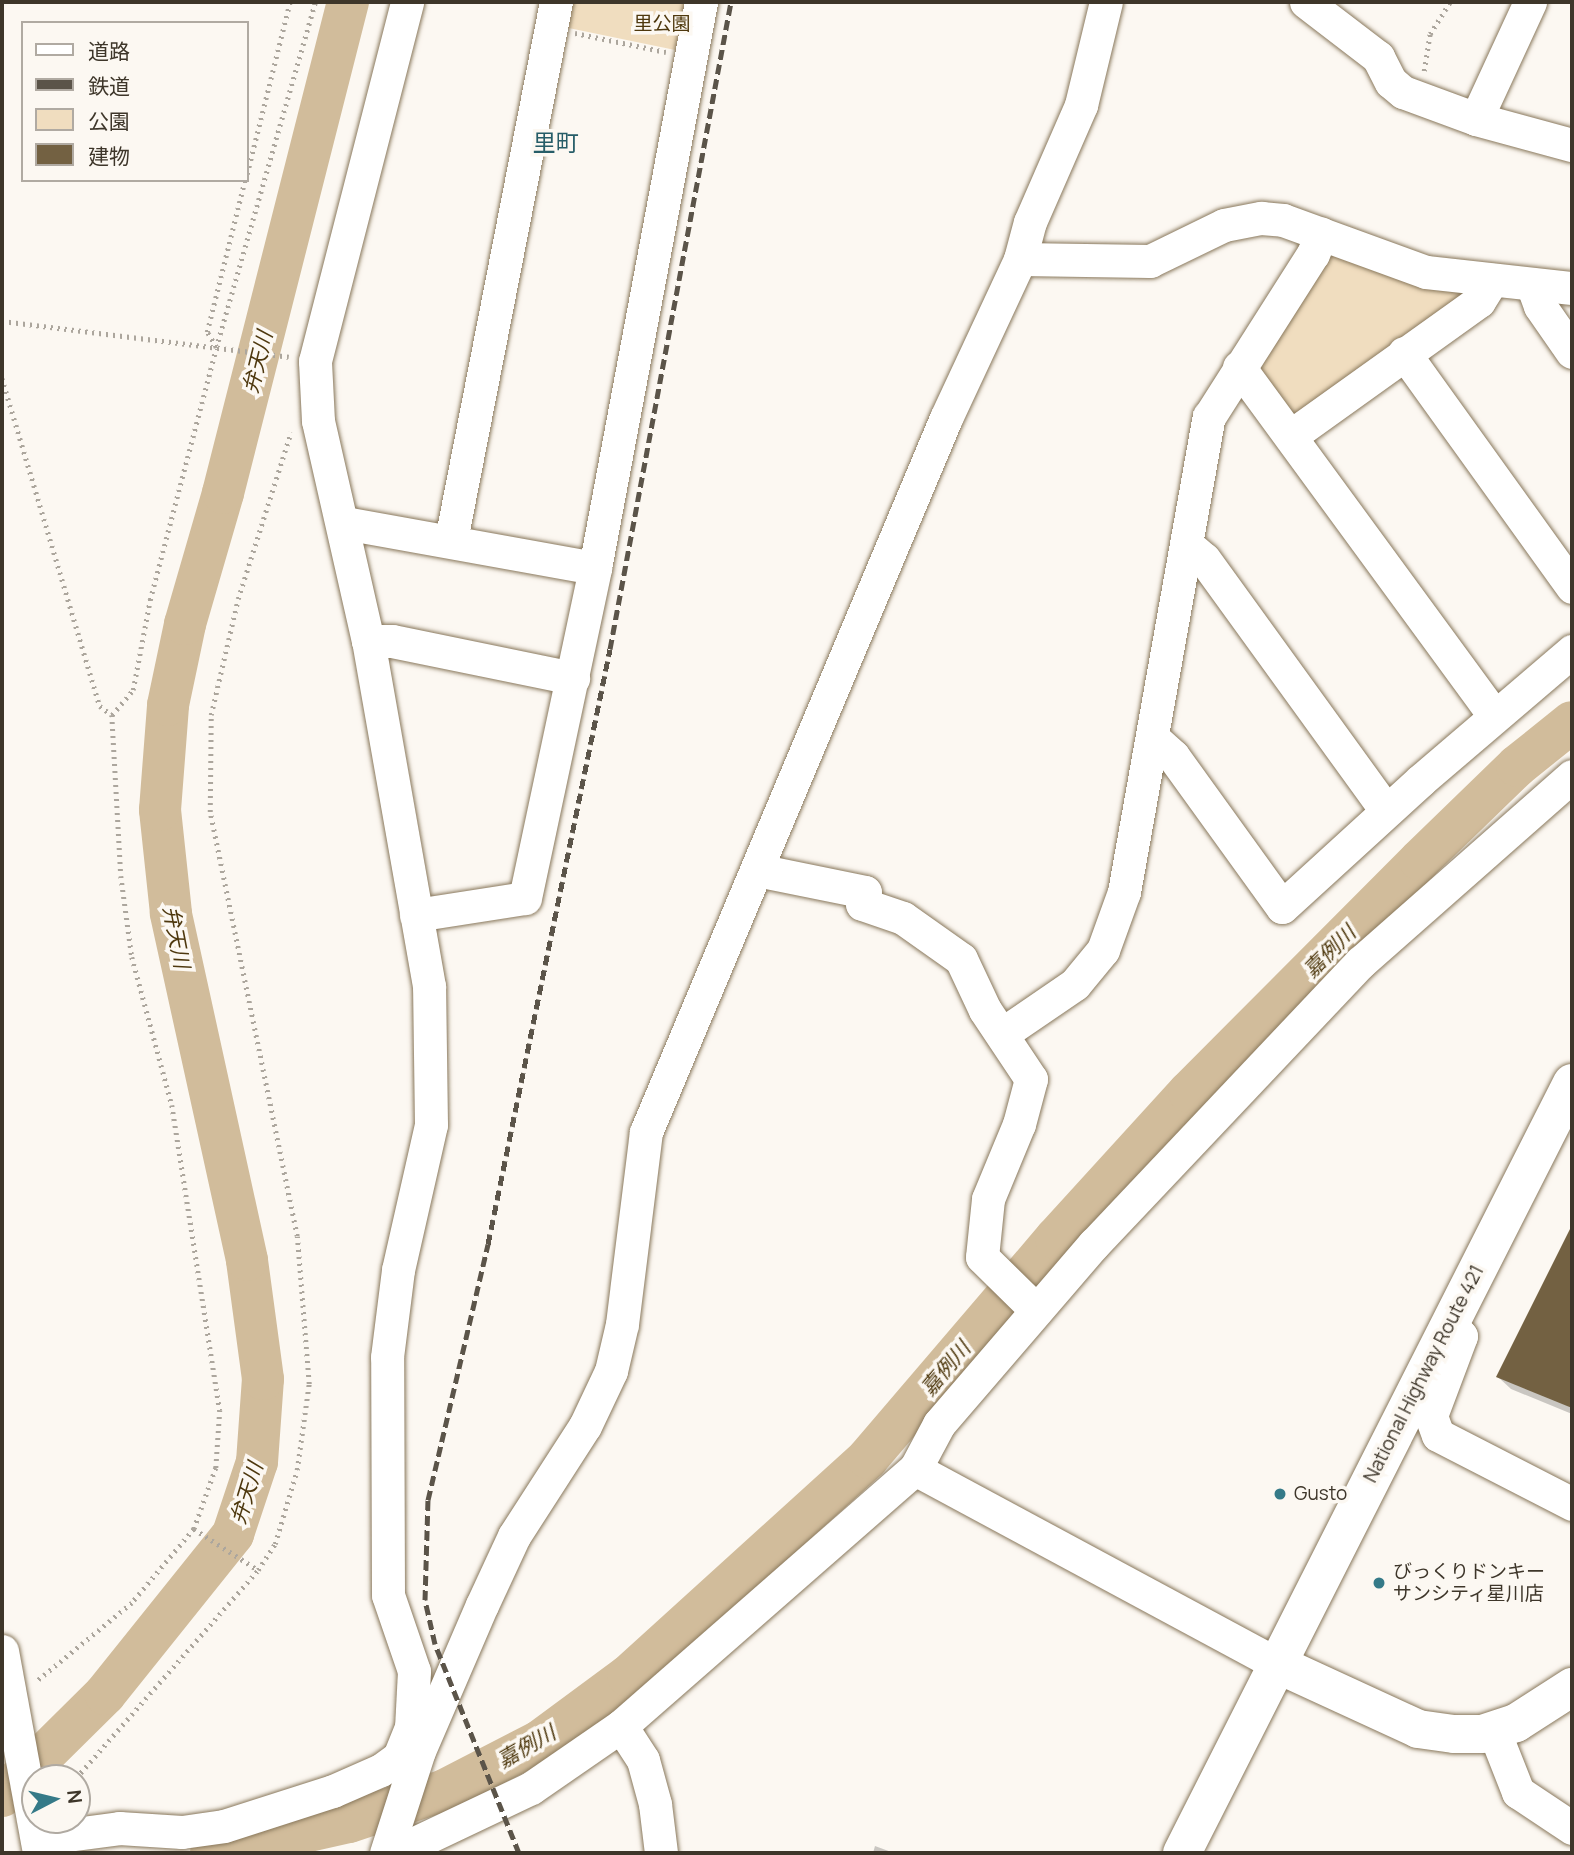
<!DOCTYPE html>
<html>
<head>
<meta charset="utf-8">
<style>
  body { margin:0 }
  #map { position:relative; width:1574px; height:1855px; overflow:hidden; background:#fcf8f2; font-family:Manrope,"Noto Sans JP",sans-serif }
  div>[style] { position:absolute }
  .green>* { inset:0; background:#f0ddbf }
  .shadow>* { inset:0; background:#0003 }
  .river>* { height:42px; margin:-21px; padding:0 21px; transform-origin:21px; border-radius:21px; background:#d1bc9b }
  .building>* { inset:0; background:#736142 }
  .path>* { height:4.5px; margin-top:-2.25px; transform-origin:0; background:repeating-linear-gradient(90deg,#aca69d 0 2px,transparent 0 7px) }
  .roads { filter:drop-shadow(0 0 2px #89785c) drop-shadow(0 0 2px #89785c) }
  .minor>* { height:33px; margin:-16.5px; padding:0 16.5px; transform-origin:16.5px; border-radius:16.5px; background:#fff }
  .major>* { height:38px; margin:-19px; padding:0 19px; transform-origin:19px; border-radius:19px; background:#fff }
  .highway>* { height:38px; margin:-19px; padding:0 19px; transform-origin:19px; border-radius:19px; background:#fff }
  .rail>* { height:5px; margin-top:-2.5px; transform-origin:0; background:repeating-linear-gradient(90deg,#5b5449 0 10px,transparent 0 15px) }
  .dots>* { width:19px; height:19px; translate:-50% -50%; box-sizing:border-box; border:4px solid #fcf8f2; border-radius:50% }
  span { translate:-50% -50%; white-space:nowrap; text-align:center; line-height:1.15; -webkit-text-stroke:7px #fcf8f2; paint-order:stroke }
  .park-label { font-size:19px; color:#4e380d }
  .street-label { font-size:19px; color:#3e362a }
  .poi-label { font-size:19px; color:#3e362a }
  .left { translate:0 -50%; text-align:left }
  .water-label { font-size:21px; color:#4e380e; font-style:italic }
  .quarter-label { font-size:23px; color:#265d68 }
  .frame { position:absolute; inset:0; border:4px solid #3e362a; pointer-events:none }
  .legend { position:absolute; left:21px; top:21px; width:228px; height:161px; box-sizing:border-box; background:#fcf8f2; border:2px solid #b0aaa2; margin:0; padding:9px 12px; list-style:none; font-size:21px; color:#3e362a }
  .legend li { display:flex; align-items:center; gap:14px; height:35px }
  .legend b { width:35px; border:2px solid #b0aaa2 }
  .north { position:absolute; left:21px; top:1764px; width:70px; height:70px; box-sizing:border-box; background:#fcf8f2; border:2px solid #b0aaa2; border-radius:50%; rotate:83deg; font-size:19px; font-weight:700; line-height:28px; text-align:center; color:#3e362a }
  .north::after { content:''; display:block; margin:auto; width:24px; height:32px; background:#357a88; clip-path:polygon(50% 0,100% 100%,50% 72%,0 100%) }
</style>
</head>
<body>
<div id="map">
  <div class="green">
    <div style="clip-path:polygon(564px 2px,686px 2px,680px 51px,559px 26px)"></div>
    <div style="clip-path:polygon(1326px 252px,1469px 289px,1303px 419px,1289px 415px,1255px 366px)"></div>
  </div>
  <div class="shadow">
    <div style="clip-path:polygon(1572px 1229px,1572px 1414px,1511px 1389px,1498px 1377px)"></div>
    <div style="clip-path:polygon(875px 1846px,894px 1853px,873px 1853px)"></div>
  </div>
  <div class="river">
    <div style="left:2px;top:1796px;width:145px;rotate:-44.7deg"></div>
    <div style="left:105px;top:1694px;width:205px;rotate:-51.3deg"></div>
    <div style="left:233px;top:1534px;width:76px;rotate:-71.6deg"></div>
    <div style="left:257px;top:1462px;width:83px;rotate:-85.9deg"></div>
    <div style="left:263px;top:1379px;width:120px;rotate:-97.7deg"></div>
    <div style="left:247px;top:1260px;width:355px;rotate:-102.4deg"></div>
    <div style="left:171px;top:913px;width:104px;rotate:-96.1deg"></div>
    <div style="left:160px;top:810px;width:105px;rotate:-85.6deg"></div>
    <div style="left:168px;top:705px;width:83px;rotate:-78.1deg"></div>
    <div style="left:185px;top:624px;width:136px;rotate:-73.8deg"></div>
    <div style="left:223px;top:493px;width:507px;rotate:-75.72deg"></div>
    <div style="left:211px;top:1853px;width:141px;rotate:-12.7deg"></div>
    <div style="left:349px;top:1822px;width:101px;rotate:-18.4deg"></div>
    <div style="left:445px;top:1790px;width:107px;rotate:-27.3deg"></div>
    <div style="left:540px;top:1741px;width:109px;rotate:-36.5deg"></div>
    <div style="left:628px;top:1676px;width:324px;rotate:-42.2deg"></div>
    <div style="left:868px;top:1458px;width:289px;rotate:-49.5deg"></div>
    <div style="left:1056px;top:1238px;width:197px;rotate:-47.7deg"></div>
    <div style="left:1189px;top:1092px;width:327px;rotate:-45.1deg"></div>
    <div style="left:1420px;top:860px;width:135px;rotate:-44.1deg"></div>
    <div style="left:1517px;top:766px;width:70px;rotate:-38.7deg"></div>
  </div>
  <div class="building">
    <div style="clip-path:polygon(1572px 1225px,1572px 1408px,1496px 1377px)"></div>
  </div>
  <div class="path">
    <div style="left:575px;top:33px;width:93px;rotate:11.8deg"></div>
    <div style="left:1424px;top:71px;width:37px;rotate:-81deg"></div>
    <div style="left:1430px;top:34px;width:38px;rotate:-58deg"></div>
    <div style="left:247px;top:174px;width:177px;rotate:-76deg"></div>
    <div style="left:2px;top:321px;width:289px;rotate:7.1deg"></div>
    <div style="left:216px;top:347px;width:17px;rotate:-121deg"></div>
    <div style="left:207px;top:332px;width:157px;rotate:-76deg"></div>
    <div style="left:2px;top:378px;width:342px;rotate:73.4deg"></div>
    <div style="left:100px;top:706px;width:15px;rotate:37deg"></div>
    <div style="left:112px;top:715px;width:161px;rotate:86.8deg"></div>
    <div style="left:121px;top:876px;width:82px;rotate:82.3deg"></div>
    <div style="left:132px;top:957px;width:153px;rotate:74.9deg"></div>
    <div style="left:172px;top:1105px;width:309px;rotate:81.1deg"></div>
    <div style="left:220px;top:1410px;width:58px;rotate:93.9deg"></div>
    <div style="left:216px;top:1468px;width:65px;rotate:109.8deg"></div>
    <div style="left:194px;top:1529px;width:97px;rotate:130deg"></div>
    <div style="left:132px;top:1603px;width:124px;rotate:140.5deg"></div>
    <div style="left:112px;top:715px;width:33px;rotate:-50deg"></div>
    <div style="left:133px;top:690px;width:92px;rotate:-79.3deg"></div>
    <div style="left:150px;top:600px;width:260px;rotate:-75.3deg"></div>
    <div style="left:216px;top:348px;width:360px;rotate:-74deg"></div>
    <div style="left:194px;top:1529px;width:76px;rotate:32.6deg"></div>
    <div style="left:76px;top:1778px;width:276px;rotate:-48.8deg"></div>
    <div style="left:258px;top:1570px;width:31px;rotate:-57deg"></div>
    <div style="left:275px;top:1544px;width:77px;rotate:-73.4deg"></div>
    <div style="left:297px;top:1470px;width:87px;rotate:-82.1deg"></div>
    <div style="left:309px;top:1384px;width:148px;rotate:-94.6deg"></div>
    <div style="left:297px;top:1236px;width:433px;rotate:-101.6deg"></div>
    <div style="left:210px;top:812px;width:97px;rotate:-89.4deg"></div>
    <div style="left:211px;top:715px;width:119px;rotate:-76.9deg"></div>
    <div style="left:238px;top:599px;width:175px;rotate:-72.4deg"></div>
  </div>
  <div class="roads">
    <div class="minor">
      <div style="left:1306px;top:2px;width:91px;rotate:37.4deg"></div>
      <div style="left:1378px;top:57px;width:28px;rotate:63deg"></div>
      <div style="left:1391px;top:82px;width:16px;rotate:40deg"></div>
      <div style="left:1403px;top:92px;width:78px;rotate:20.3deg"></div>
      <div style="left:1476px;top:119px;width:99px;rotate:15.2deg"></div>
      <div style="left:1476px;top:119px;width:129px;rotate:-65.2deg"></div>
      <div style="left:1020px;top:259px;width:130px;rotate:0.9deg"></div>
      <div style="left:1150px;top:261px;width:82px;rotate:-25.9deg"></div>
      <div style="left:1224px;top:225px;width:38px;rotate:-11deg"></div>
      <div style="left:1261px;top:218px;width:22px;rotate:5deg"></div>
      <div style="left:1283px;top:220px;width:152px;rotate:20deg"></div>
      <div style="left:1426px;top:272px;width:147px;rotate:6.3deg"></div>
      <div style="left:1532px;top:284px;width:23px;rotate:70deg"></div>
      <div style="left:1540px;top:306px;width:56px;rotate:55.2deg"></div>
      <div style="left:1404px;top:353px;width:288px;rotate:54.3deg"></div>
      <div style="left:1239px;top:367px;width:432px;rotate:53.8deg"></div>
      <div style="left:1292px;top:435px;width:230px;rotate:-35.6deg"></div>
      <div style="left:1479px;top:301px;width:25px;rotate:-58deg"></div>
      <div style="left:344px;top:523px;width:255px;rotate:10.2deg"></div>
      <div style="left:451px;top:540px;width:548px;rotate:-78.96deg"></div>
      <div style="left:1186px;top:544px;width:23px;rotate:40deg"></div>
      <div style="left:1204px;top:559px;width:310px;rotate:54.1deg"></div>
      <div style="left:368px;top:641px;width:24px"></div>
      <div style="left:392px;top:641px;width:185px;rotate:11.6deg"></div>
      <div style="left:1153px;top:738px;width:27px;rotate:42deg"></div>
      <div style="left:1173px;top:756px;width:186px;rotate:54.2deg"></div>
      <div style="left:1282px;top:907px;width:188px;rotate:-42.4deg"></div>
      <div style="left:1421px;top:780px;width:199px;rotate:-40.5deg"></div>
      <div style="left:757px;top:870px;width:110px;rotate:11.5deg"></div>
      <div style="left:865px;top:892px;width:12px;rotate:104deg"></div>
      <div style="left:862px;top:904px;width:43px;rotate:18.9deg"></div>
      <div style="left:903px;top:918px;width:71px;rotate:35.3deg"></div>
      <div style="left:961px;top:959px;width:56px;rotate:64.8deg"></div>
      <div style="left:985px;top:1010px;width:83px;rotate:56.3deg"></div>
      <div style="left:1031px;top:1079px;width:47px;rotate:104.9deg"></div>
      <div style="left:1019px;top:1124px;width:81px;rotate:112.5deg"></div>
      <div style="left:988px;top:1199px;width:58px;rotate:95.9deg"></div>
      <div style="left:982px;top:1257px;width:76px;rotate:44.5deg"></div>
      <div style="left:416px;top:915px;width:110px;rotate:-8.9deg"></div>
      <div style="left:525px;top:898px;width:337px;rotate:-78deg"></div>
      <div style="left:595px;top:568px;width:576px;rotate:-79.39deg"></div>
      <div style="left:1002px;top:1034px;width:88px;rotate:-34.4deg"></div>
      <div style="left:1075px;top:984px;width:44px;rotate:-50.5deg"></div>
      <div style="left:1103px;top:950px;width:62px;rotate:-70.1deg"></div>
      <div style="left:1124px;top:892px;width:483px;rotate:-79.9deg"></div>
      <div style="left:1209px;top:417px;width:193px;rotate:-57.5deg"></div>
      <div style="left:1313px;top:254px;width:22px;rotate:-68deg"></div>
      <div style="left:1453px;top:1327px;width:12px;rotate:48deg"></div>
      <div style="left:1461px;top:1336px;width:85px;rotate:110.6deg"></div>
      <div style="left:1431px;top:1416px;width:20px;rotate:70deg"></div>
      <div style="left:1438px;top:1435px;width:151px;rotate:27.2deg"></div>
      <div style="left:915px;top:1469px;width:411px;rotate:28.3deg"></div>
      <div style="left:2px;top:1651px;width:205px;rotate:79.6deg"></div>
      <div style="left:621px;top:1726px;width:40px;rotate:57.1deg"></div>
      <div style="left:643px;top:1760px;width:46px;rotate:74.7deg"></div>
      <div style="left:655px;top:1804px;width:49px;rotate:83deg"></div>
      <div style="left:1494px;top:1731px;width:66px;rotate:68.5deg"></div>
      <div style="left:1518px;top:1792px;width:65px;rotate:33.7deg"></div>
      <div style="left:37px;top:1839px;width:83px;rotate:-7.6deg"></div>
      <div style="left:119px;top:1828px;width:63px;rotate:3.6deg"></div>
      <div style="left:182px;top:1832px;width:42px;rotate:-8.1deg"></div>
      <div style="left:224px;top:1826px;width:114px;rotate:-17.8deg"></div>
      <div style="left:333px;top:1791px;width:52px;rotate:-23.6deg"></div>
      <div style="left:381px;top:1770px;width:22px;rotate:-36deg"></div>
      <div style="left:399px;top:1757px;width:31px;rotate:-68deg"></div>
      <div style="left:411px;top:1728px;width:57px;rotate:-87deg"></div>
      <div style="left:414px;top:1671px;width:80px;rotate:-108.9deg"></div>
      <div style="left:388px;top:1595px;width:238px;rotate:-90.2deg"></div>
      <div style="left:387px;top:1357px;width:88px;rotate:-82.8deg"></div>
      <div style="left:398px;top:1270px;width:149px;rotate:-77.2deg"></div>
      <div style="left:431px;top:1125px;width:139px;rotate:-90.8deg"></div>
      <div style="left:429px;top:986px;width:350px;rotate:-100deg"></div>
      <div style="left:368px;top:641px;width:226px;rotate:-102.8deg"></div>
      <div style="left:318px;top:421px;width:60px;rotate:-92.9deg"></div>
      <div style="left:315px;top:361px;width:371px;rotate:-75.6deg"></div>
      <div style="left:386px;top:1853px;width:107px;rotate:-72.1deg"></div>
      <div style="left:419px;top:1751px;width:159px;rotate:-66.7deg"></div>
      <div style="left:482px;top:1605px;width:76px;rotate:-65.1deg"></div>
      <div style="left:514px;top:1536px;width:131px;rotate:-57.2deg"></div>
      <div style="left:585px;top:1426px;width:61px;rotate:-64.7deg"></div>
      <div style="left:611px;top:1371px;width:48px;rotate:-76.8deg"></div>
      <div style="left:622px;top:1324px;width:193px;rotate:-82.9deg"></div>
      <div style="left:646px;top:1132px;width:774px;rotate:-67.21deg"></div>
      <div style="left:946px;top:418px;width:175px;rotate:-65deg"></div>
      <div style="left:1020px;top:259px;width:38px;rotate:-75deg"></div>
      <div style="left:1030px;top:222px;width:128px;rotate:-66.4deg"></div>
      <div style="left:1081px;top:105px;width:106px;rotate:-76.4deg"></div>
      <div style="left:394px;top:1853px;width:152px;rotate:-25.4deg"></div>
      <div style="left:531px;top:1788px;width:109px;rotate:-34.6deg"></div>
      <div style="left:621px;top:1726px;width:390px;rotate:-41.2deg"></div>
      <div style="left:915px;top:1469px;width:51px;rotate:-61.9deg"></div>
      <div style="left:939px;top:1424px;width:238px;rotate:-49.3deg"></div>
      <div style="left:1094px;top:1244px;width:388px;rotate:-46.6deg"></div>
      <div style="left:1361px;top:962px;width:281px;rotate:-41.4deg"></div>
    </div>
    <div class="major">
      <div style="left:1277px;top:1664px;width:155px;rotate:24.7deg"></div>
      <div style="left:1418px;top:1729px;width:36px;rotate:8deg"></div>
      <div style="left:1454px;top:1734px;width:28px"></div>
      <div style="left:1482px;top:1734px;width:36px;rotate:-18deg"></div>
      <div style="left:1516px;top:1723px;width:67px;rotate:-32.7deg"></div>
    </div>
    <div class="highway">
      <div style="left:1182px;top:1853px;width:863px;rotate:-63.14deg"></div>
    </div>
  </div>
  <div class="rail">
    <div style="left:519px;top:1853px;width:225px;rotate:-111.9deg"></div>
    <div style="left:435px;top:1644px;width:45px;rotate:-102.8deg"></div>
    <div style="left:425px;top:1600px;width:100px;rotate:-88.3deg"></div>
    <div style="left:428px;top:1500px;width:263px;rotate:-76.8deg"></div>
    <div style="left:488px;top:1244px;width:607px;rotate:-78.41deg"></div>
    <div style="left:610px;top:649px;width:658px;rotate:-79.41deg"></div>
  </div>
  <div class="dots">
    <div style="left:1280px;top:1494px;background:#357a88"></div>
    <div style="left:1379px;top:1583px;background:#357a88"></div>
  </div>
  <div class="park-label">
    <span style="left:662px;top:24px">里公園</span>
  </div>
  <div class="street-label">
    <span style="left:1424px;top:1374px;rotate:-63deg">National Highway Route 421</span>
  </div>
  <div class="poi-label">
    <span class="left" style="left:1294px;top:1494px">Gusto</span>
    <span class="left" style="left:1393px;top:1583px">びっくりドンキー<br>サンシティ星川店</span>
  </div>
  <div class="water-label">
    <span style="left:257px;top:362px;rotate:-76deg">弁天川</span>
    <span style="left:177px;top:937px;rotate:79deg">弁天川</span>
    <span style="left:1329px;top:951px;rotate:-45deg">嘉例川</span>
    <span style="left:945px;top:1368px;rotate:-50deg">嘉例川</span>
    <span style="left:246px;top:1493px;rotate:-73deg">弁天川</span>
    <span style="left:526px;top:1746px;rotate:-30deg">嘉例川</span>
  </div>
  <div class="quarter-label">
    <span style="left:556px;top:142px">里町</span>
  </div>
  <div class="frame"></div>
  <ul class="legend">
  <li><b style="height:9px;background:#fff"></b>道路</li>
  <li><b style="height:9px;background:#5b5449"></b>鉄道</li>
  <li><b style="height:19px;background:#f0ddbf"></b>公園</li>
  <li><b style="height:19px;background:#736142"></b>建物</li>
  </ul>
  <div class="north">N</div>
</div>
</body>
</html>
